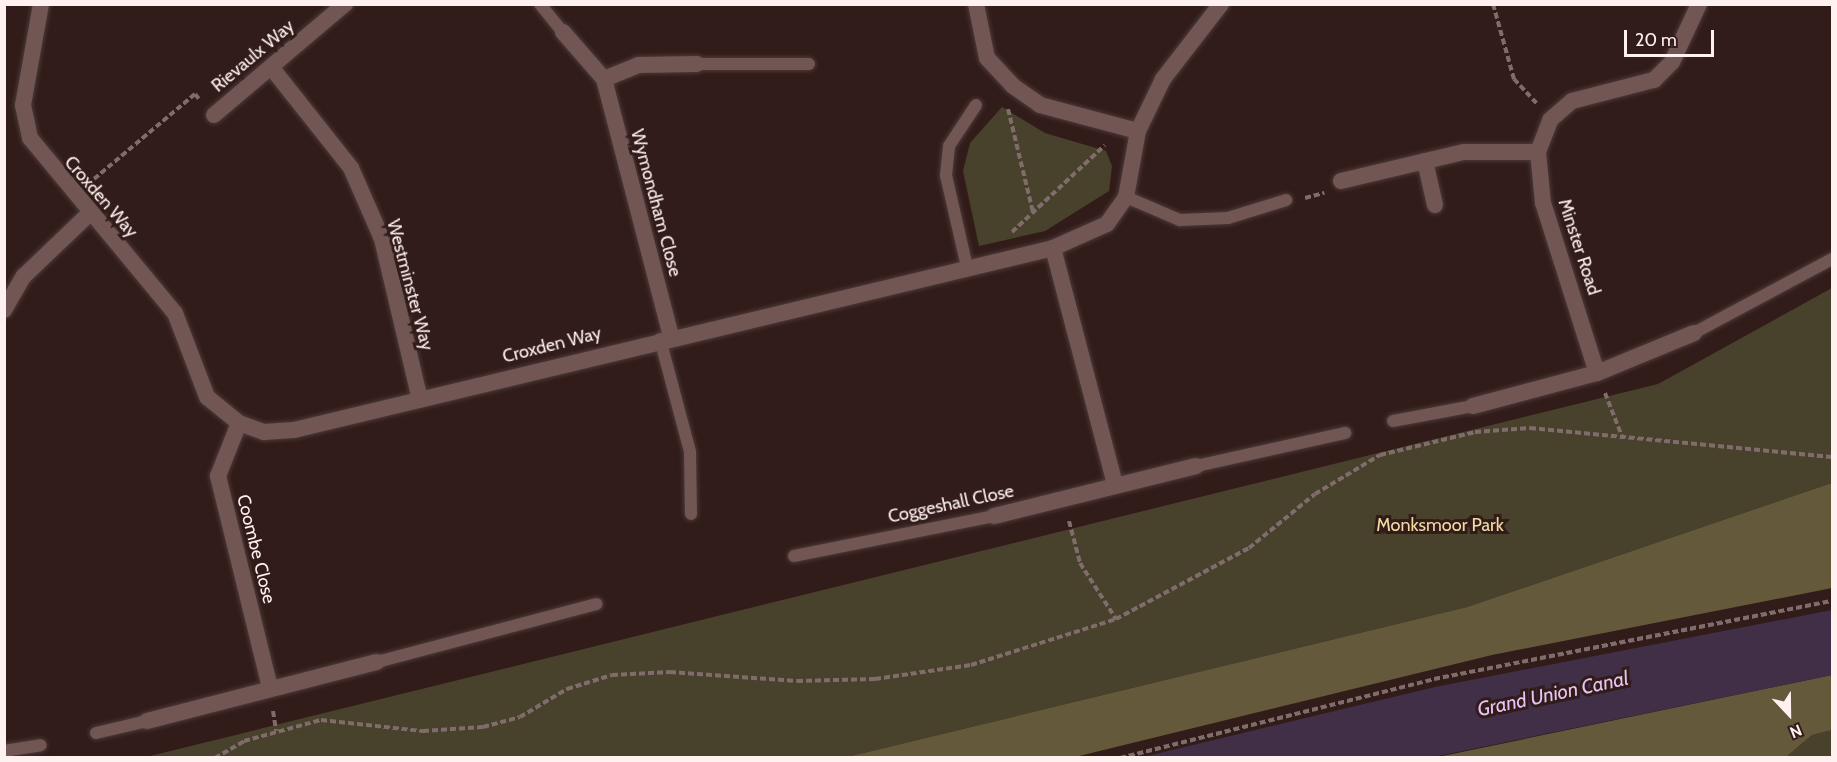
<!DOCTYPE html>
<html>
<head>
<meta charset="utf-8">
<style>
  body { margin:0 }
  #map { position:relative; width:1837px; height:762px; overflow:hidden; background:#321c1a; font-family:Cabin,sans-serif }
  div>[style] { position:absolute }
  .green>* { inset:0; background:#48412b }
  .forest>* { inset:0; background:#645a3b }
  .water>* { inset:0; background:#402f47 }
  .path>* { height:4px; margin-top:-2px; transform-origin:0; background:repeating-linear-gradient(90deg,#7f6c6b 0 6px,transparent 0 9px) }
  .roads { filter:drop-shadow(0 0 2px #4b3a39) drop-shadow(0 0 2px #4b3a39) }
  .service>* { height:12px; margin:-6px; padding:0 6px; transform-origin:6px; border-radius:6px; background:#715654 }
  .minor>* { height:16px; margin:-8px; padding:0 8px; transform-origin:8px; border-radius:8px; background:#715654 }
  span { translate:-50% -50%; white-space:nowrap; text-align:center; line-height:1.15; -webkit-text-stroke:6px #321c1a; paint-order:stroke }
  .street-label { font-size:18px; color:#fef1f0 }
  .park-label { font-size:18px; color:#efdca2 }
  .water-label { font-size:20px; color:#e7c3f5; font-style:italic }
  .frame { position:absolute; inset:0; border:6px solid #fef1f0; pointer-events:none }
  .north { position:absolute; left:1759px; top:684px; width:60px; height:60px; -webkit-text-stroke:4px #321c1a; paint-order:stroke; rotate:158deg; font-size:16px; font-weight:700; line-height:24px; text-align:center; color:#fef1f0 }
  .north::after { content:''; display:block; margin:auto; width:21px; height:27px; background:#fef1f0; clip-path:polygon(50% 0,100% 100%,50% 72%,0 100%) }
  .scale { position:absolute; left:1624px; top:30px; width:90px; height:27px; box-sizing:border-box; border:3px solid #fef1f0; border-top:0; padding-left:8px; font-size:18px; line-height:21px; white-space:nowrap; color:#fef1f0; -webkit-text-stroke:4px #321c1a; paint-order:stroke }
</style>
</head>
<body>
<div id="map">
  <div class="green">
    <div style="clip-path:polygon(1002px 107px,1045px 133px,1106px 151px,1112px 166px,1109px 191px,1045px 231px,979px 246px,963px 171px,970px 143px)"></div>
    <div style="clip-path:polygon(1832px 288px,1832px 483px,1467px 607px,847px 757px,142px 758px,1658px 384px)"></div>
    <div style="clip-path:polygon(1832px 730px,1832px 757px,1771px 758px,1786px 757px,1812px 735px)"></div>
  </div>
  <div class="forest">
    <div style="clip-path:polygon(1832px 483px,1832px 588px,1492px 655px,1075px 757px,847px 757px,1467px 607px)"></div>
    <div style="clip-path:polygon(1832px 675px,1832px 730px,1812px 735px,1786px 757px,1433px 758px)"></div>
  </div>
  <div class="water">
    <div style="clip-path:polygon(1832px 610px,1832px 675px,1433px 757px,1143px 757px,1435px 687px)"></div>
  </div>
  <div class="path">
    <div style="left:1493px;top:4px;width:78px;rotate:74.4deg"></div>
    <div style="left:1514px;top:79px;width:33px;rotate:47deg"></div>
    <div style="left:1008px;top:109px;width:106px;rotate:76.4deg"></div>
    <div style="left:94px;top:179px;width:132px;rotate:-40.1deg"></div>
    <div style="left:195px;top:94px;width:6px;rotate:51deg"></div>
    <div style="left:1305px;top:198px;width:20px;rotate:-15deg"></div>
    <div style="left:1012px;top:232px;width:127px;rotate:-43.1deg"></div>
    <div style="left:1605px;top:393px;width:49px;rotate:68.6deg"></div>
    <div style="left:1069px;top:521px;width:43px;rotate:75.3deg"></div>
    <div style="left:1080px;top:563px;width:67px;rotate:57.3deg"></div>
    <div style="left:273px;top:711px;width:20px;rotate:81deg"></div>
    <div style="left:215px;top:758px;width:34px;rotate:-30deg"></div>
    <div style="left:244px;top:741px;width:80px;rotate:-15.3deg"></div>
    <div style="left:321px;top:720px;width:103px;rotate:6.2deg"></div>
    <div style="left:423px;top:731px;width:60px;rotate:-3.8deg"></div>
    <div style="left:483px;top:727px;width:38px;rotate:-15deg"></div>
    <div style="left:520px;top:717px;width:55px;rotate:-30.8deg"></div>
    <div style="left:567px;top:689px;width:47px;rotate:-17.3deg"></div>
    <div style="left:612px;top:675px;width:58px;rotate:-3deg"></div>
    <div style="left:670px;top:672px;width:127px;rotate:4.1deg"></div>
    <div style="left:797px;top:681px;width:78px;rotate:-1.5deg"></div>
    <div style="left:875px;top:679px;width:97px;rotate:-8.3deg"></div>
    <div style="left:971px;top:665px;width:152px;rotate:-17.6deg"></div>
    <div style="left:1116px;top:619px;width:151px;rotate:-28.1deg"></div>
    <div style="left:1249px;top:548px;width:85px;rotate:-39.3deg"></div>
    <div style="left:1315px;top:494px;width:76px;rotate:-31deg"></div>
    <div style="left:1380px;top:455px;width:98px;rotate:-13.6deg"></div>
    <div style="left:1475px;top:432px;width:55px;rotate:-4.2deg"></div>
    <div style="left:1530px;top:428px;width:303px;rotate:5.5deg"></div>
    <div style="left:1120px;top:758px;width:324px;rotate:-14.1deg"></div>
    <div style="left:1434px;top:679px;width:406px;rotate:-11.1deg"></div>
  </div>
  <div class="roads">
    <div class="service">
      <div style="left:540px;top:4px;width:36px;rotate:51deg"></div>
      <div style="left:697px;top:64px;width:112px"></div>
      <div style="left:1126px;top:197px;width:59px;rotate:23.1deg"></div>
      <div style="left:1180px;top:220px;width:48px;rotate:-2.4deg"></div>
      <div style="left:1228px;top:218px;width:61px;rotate:-17.2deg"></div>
      <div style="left:967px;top:267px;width:94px;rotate:-102.9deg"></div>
      <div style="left:946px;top:175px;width:29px;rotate:-84deg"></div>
      <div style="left:949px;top:146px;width:49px;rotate:-56.6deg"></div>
      <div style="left:1694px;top:333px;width:157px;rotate:-28.2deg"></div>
      <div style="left:660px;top:339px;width:117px;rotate:75.1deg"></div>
      <div style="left:690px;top:452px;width:62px;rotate:89.1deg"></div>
      <div style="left:1393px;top:421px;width:81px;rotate:-10.6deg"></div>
      <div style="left:1196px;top:466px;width:153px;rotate:-12.5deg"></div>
      <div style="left:794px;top:556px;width:204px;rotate:-11.3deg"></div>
      <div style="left:377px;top:662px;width:227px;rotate:-14.8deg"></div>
      <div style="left:96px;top:733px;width:52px;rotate:-13.2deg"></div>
      <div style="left:4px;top:751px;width:37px;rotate:-9deg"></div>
    </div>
    <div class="minor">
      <div style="left:41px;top:4px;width:103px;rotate:100.1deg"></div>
      <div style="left:23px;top:105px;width:34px;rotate:78deg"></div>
      <div style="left:30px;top:138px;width:227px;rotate:50.4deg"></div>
      <div style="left:175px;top:313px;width:90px;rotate:69.1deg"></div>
      <div style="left:207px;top:397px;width:41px;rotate:39.1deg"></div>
      <div style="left:239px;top:423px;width:27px;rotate:20deg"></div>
      <div style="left:264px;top:432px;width:30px;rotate:-4deg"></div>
      <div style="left:294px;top:430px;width:781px;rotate:-13.48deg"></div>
      <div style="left:1053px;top:248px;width:59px;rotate:-24deg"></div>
      <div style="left:1107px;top:224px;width:33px;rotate:-55deg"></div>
      <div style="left:1126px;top:197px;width:67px;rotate:-79.7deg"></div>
      <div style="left:1138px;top:131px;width:58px;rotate:-64.3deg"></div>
      <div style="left:1163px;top:79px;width:95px;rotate:-52.3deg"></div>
      <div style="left:976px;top:4px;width:55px;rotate:78.5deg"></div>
      <div style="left:987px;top:58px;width:38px;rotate:47deg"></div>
      <div style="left:1013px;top:86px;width:33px;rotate:35deg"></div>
      <div style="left:1040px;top:105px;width:101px;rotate:14.9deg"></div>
      <div style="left:563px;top:32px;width:62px;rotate:48.9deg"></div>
      <div style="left:604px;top:79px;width:267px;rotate:75.4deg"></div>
      <div style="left:271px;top:67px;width:129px;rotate:51.6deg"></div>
      <div style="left:351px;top:168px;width:77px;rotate:66.4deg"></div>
      <div style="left:382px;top:239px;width:165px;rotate:76.7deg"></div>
      <div style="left:604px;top:79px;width:37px;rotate:-22deg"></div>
      <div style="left:638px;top:65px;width:59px;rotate:-1deg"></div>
      <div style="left:214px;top:115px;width:172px;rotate:-40.3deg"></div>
      <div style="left:1425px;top:161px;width:45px;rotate:77.2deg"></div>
      <div style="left:1341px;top:181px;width:126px;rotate:-13.3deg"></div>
      <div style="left:1464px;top:152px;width:74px"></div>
      <div style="left:1053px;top:248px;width:245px;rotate:75.3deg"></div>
      <div style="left:4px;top:310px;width:39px;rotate:-60deg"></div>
      <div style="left:24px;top:276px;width:91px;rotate:-43.7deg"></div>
      <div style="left:1597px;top:373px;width:178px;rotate:-107.6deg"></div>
      <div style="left:1543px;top:203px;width:51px;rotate:-95.6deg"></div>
      <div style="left:1538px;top:152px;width:34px;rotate:-69deg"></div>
      <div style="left:1550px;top:120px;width:29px;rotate:-41deg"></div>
      <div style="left:1572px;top:101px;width:85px;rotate:-14.4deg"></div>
      <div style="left:1654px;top:80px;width:25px;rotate:-45deg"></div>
      <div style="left:1672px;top:62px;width:64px;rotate:-65deg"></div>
      <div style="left:1473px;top:406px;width:128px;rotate:-14.9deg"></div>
      <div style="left:1597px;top:373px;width:105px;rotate:-22.4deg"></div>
      <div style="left:239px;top:423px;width:57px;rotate:111.6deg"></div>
      <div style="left:218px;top:476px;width:218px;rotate:76.2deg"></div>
      <div style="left:994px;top:516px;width:208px;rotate:-13.9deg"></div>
      <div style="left:147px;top:721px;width:237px;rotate:-14.4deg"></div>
    </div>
  </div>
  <div class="street-label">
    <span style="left:253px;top:56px;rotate:-40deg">Rievaulx Way</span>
    <span style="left:101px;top:197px;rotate:49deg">Croxden Way</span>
    <span style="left:656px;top:203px;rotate:75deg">Wymondham Close</span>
    <span style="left:1579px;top:247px;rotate:72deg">Minster Road</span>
    <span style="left:410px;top:285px;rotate:75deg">Westminster Way</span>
    <span style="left:552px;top:345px;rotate:-14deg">Croxden Way</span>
    <span style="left:951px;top:504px;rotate:-12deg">Coggeshall Close</span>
    <span style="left:256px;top:549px;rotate:76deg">Coombe Close</span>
  </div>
  <div class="park-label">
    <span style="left:1440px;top:525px">Monksmoor Park</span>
  </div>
  <div class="water-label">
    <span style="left:1553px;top:694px;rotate:-12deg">Grand Union Canal</span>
  </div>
  <div class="frame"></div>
  <div class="north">N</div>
  <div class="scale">20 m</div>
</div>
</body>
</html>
